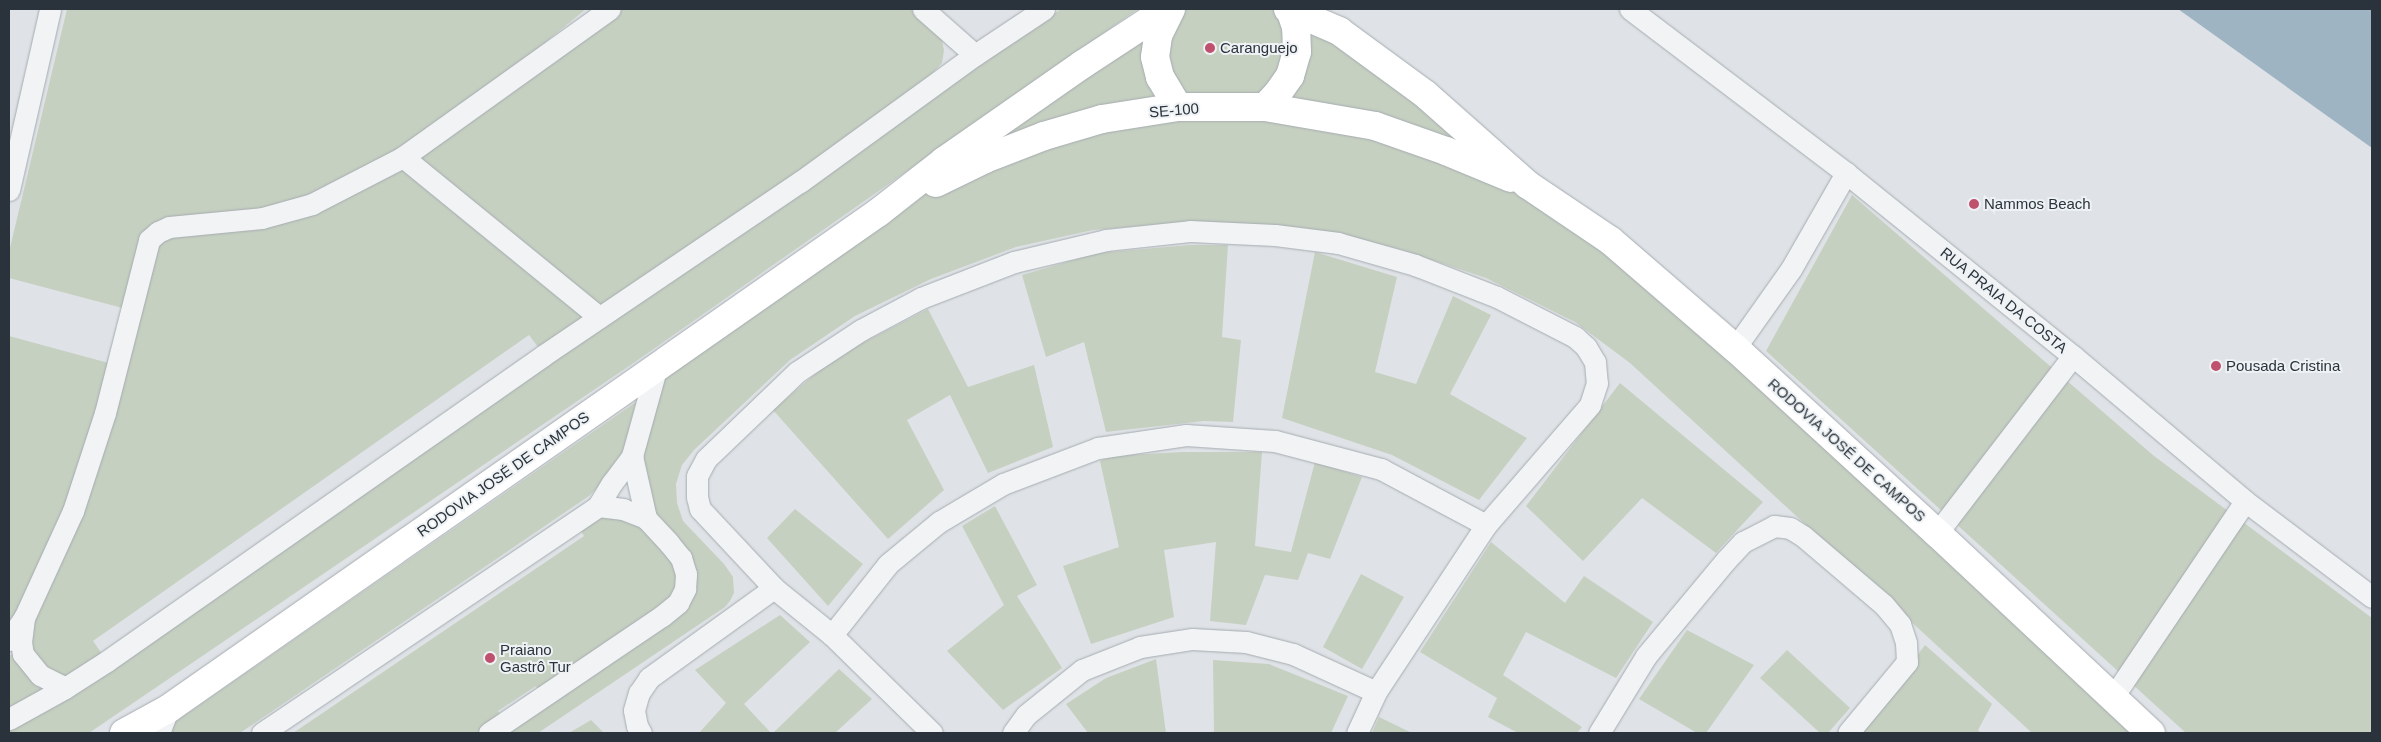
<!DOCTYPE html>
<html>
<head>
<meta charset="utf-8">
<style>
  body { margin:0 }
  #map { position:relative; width:2381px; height:742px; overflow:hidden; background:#dfe3e7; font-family:Arial,sans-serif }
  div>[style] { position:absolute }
  .green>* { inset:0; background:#c6d0c1 }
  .water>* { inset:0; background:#9eb4c3 }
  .roads { filter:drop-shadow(0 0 1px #a5abb0) drop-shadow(0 0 1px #a5abb0) }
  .minor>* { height:21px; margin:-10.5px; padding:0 10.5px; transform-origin:10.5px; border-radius:10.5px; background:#f1f3f5 }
  .major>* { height:28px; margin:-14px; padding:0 14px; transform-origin:14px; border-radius:14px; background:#fff }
  .dots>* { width:14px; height:14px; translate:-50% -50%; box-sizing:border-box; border:2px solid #eef2f4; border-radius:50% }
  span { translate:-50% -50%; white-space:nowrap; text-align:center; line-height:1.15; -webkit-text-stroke:4px #eef2f4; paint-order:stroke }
  .poi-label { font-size:15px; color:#2a333c }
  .left { translate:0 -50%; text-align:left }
  .street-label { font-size:15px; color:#2a333c }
  .frame { position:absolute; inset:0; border:10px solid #2a333c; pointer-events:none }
</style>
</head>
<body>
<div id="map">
  <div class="green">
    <div style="clip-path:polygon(67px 9px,586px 9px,443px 126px,610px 9px,912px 9px,932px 22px,941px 36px,944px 50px,942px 63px,929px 77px,544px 355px,529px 335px,93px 641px,107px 661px,65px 688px,9px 640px,9px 336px,116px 365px,130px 310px,9px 278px,9px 252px)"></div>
    <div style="clip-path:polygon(1061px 9px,1138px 9px,635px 362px,89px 733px,9px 733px,9px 729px,604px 326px)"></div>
    <div style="clip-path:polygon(evenodd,1168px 9px,1288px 9px,1611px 241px,2151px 733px,2032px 733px,1630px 363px,1575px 322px,1486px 278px,1399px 249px,1305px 228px,1189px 222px,1093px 230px,1016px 247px,931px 279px,855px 316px,790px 360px,694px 450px,682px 465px,676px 484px,677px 503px,683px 521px,724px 564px,733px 577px,734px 593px,730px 601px,725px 607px,538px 733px,293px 733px,584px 536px,575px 522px,598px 506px,645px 518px,632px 456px,657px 366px,988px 142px,1168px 9px,536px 686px,543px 696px,505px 722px,498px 711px,536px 686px)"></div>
    <div style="clip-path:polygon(1852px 195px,2154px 456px,2372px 618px,2372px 733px,2186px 733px,1766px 351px)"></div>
    <div style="clip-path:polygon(1190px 245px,1228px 245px,1222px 337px,1241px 340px,1233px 422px,1204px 421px,1106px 432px,1084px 342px,1046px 357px,1022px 275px,1098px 253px)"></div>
    <div style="clip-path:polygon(1315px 252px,1397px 277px,1375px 372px,1416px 384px,1453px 296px,1491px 315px,1450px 394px,1527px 438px,1479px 500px,1392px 455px,1282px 418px)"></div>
    <div style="clip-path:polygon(928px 309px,968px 387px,1034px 365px,1053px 447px,988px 473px,950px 395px,907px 420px,944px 490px,888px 539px,773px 410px,835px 357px)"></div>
    <div style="clip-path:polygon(1620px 383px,1763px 502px,1716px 553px,1642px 498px,1583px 561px,1526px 506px)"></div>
    <div style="clip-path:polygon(636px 402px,623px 452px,611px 474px,589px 496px,240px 733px,171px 733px,175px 722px)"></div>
    <div style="clip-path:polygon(1182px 452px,1262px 452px,1255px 546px,1291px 552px,1315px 462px,1362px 477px,1330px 559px,1308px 553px,1298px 580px,1265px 575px,1246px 625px,1210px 621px,1216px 542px,1164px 550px,1174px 617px,1091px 644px,1063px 566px,1119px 547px,1100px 461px,1111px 456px)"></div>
    <div style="clip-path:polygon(995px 506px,1037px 585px,1017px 596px,1062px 668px,1003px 710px,947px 651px,1004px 605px,962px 526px)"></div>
    <div style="clip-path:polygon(795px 509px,863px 564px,828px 606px,767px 538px)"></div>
    <div style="clip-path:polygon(1491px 542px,1565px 603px,1584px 576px,1653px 622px,1616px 678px,1526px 632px,1503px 675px,1582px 727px,1577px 733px,1518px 733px,1488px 717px,1497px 698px,1420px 652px)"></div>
    <div style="clip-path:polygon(1361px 574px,1404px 597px,1362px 669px,1323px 647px)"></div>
    <div style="clip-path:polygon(780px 615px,810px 642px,744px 704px,771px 733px,699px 733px,726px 703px,695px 670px)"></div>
    <div style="clip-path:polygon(1687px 630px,1754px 665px,1706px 733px,1697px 733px,1639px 699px)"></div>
    <div style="clip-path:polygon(1925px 645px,1992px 704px,1978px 730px,1981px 733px,1860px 733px)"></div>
    <div style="clip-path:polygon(1787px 650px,1850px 708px,1828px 733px,1820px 733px,1760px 678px)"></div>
    <div style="clip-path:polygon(14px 653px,36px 685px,45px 690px,9px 710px,9px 656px)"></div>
    <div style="clip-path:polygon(1156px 659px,1166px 733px,1088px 733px,1066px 704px,1106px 678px)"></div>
    <div style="clip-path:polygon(1213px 660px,1269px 664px,1348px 696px,1331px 733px,1214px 733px)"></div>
    <div style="clip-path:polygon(839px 669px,872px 699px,835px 733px,773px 733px)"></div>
    <div style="clip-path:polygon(1379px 717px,1412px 733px,1372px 733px)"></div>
    <div style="clip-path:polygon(591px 720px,604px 733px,569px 733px)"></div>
  </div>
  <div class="water">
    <div style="clip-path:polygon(2178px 9px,2372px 9px,2372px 148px)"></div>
  </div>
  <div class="roads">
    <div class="minor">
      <div style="left:923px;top:9px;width:69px;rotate:41.5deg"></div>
      <div style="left:1630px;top:9px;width:271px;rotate:37.2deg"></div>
      <div style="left:1846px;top:173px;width:292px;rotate:38.9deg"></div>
      <div style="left:2073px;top:356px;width:225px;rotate:40.1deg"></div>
      <div style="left:2245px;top:501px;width:159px;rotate:37.1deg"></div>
      <div style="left:403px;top:157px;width:253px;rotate:39.2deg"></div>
      <div style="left:9px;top:190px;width:186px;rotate:-77.2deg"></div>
      <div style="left:1735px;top:348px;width:97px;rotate:-54.7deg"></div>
      <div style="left:1791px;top:269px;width:111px;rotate:-60.2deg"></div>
      <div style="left:632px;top:456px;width:64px;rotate:77.3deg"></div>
      <div style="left:1937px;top:533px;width:223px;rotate:-52.5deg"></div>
      <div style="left:24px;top:618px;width:24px;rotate:97deg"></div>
      <div style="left:21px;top:642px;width:12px;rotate:81deg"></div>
      <div style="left:23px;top:654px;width:27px;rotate:51deg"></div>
      <div style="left:40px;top:675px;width:28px;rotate:27deg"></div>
      <div style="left:832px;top:635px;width:90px;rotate:-51.7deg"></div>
      <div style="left:888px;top:564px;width:66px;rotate:-39.5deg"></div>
      <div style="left:939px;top:522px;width:74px;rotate:-30.7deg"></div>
      <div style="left:1003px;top:484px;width:102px;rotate:-20.8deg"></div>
      <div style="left:1098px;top:448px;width:89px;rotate:-8.4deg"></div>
      <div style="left:1186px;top:435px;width:89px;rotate:3.9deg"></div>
      <div style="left:1275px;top:441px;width:110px;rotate:14.8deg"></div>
      <div style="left:1381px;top:469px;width:119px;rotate:28.1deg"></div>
      <div style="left:9px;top:640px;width:27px;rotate:-56deg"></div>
      <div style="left:24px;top:618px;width:118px;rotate:-65.4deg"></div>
      <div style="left:73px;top:511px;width:103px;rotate:-71.9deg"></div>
      <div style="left:105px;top:413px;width:179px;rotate:-75.7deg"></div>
      <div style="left:149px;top:240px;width:12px;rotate:-42deg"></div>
      <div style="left:158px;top:232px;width:12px;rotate:-24deg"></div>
      <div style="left:169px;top:227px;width:93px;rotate:-5.5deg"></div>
      <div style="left:262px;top:218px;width:52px;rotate:-15.6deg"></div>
      <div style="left:312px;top:204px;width:102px;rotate:-27.3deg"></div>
      <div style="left:403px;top:157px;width:254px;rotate:-35.6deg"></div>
      <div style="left:2113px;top:697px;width:236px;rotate:-56deg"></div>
      <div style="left:9px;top:719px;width:64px;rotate:-29deg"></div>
      <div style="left:65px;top:688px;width:50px;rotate:-32.7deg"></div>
      <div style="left:107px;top:661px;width:533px;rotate:-35deg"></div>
      <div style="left:544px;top:355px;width:309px;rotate:-34.1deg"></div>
      <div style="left:800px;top:182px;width:216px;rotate:-36deg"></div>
      <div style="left:975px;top:55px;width:83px;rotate:-33.7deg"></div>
      <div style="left:159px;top:733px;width:26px;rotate:-69deg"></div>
      <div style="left:262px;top:733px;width:405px;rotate:-34deg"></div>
      <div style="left:598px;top:506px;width:27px;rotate:-59deg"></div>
      <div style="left:612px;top:483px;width:34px;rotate:-53deg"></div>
      <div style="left:632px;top:456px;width:93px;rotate:-74.5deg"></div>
      <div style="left:489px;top:733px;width:209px;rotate:-34.1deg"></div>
      <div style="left:662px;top:616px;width:21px;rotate:-39deg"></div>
      <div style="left:678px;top:603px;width:16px;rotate:-63deg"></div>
      <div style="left:685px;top:589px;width:15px;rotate:-86deg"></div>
      <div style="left:686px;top:574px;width:17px;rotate:-107deg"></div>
      <div style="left:681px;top:558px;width:19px;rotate:-129deg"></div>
      <div style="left:669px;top:543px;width:34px;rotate:-133deg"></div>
      <div style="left:646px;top:518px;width:25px;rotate:-159deg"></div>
      <div style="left:623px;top:509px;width:25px;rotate:-173deg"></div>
      <div style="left:641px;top:733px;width:8px;rotate:-120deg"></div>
      <div style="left:637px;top:726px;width:16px;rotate:-101deg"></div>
      <div style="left:634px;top:710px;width:18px;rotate:-74deg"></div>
      <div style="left:639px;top:693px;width:18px;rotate:-56deg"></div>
      <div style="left:649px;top:678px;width:154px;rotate:-35.8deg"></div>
      <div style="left:932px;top:733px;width:140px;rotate:-135.6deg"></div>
      <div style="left:832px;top:635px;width:75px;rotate:-141deg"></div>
      <div style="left:774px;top:588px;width:108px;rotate:-133.1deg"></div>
      <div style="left:700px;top:509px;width:12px;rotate:-104deg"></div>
      <div style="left:697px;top:497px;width:21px;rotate:-90deg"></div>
      <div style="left:697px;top:476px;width:19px;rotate:-62deg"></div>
      <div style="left:706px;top:459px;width:126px;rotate:-43.7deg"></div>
      <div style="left:797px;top:372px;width:77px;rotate:-33.3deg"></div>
      <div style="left:861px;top:330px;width:68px;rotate:-28.1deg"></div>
      <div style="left:921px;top:298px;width:100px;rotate:-21.2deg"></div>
      <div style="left:1014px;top:262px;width:95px;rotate:-13.4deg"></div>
      <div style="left:1106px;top:240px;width:84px;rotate:-6.1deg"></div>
      <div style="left:1190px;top:231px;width:85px;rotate:2.7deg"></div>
      <div style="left:1275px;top:235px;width:64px;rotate:7.2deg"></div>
      <div style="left:1338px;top:243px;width:80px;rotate:15.9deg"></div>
      <div style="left:1415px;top:265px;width:88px;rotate:21.3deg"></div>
      <div style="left:1497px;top:297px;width:88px;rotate:27.1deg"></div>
      <div style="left:1575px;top:337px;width:15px;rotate:42deg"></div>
      <div style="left:1586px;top:347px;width:17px;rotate:59deg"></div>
      <div style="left:1595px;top:362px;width:21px;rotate:85deg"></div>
      <div style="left:1597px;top:383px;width:23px;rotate:108deg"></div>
      <div style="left:1590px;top:405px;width:159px;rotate:130.9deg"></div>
      <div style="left:1486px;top:525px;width:200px;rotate:123.4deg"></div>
      <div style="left:1376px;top:692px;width:45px;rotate:114.9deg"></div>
      <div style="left:1013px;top:733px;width:22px;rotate:-54deg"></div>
      <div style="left:1026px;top:715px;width:72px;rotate:-38.8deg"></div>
      <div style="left:1082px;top:670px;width:62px;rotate:-21.6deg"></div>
      <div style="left:1140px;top:647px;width:53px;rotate:-8.7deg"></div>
      <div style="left:1192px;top:639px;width:54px;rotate:3.2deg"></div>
      <div style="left:1246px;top:642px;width:49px;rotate:14.3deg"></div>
      <div style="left:1293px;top:654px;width:91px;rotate:24.6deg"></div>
      <div style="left:1599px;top:733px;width:90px;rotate:-58.6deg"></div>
      <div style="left:1646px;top:656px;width:125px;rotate:-50.2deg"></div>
      <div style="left:1726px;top:560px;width:25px;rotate:-47deg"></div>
      <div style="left:1743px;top:542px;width:35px;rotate:-27deg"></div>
      <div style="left:1774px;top:526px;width:16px;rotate:7deg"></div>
      <div style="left:1790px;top:528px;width:15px;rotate:32deg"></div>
      <div style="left:1803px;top:536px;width:106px;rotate:40.4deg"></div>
      <div style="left:1884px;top:605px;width:25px;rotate:50deg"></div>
      <div style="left:1900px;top:624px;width:20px;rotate:72deg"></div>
      <div style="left:1906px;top:643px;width:19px;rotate:87deg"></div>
      <div style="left:1907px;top:662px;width:92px;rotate:129.7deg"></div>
    </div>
    <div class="major">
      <div style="left:1171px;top:9px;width:30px;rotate:116deg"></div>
      <div style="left:1158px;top:36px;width:21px;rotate:98deg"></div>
      <div style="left:1155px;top:57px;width:21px;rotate:76deg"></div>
      <div style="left:1160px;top:77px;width:35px;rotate:59deg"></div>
      <div style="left:1288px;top:9px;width:56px;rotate:23.3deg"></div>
      <div style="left:1339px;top:31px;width:107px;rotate:36.2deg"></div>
      <div style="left:1425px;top:94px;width:137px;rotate:41.5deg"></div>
      <div style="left:1528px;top:185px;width:100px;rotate:34deg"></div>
      <div style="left:1611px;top:241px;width:164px;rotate:40.8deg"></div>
      <div style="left:1735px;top:348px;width:274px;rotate:42.5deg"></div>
      <div style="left:1937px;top:533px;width:293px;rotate:43.1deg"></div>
      <div style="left:1265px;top:107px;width:19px;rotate:-47deg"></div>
      <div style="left:1278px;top:93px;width:21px;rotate:-55deg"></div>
      <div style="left:1290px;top:76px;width:25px;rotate:-74deg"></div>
      <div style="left:1297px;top:52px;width:25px;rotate:-92deg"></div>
      <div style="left:1296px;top:27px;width:18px;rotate:-109deg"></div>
      <div style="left:936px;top:183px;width:55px;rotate:-26.1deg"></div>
      <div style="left:985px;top:159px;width:63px;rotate:-21.3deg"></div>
      <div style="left:1044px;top:136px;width:60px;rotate:-16.3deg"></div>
      <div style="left:1102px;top:119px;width:77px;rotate:-9deg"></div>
      <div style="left:1178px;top:107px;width:87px"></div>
      <div style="left:1265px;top:107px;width:112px;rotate:9.8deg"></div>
      <div style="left:1375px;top:126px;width:75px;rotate:19.4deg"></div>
      <div style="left:1446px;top:151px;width:70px;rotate:22.6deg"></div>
      <div style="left:124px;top:733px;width:50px;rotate:-28.6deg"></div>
      <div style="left:168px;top:709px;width:867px;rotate:-34.95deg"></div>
      <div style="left:879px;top:212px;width:83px;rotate:-38.1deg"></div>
      <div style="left:944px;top:161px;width:169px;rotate:-34.9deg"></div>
      <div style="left:1083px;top:64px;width:100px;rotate:-33.2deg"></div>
    </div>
  </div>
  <div class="dots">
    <div style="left:1210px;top:48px;background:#bf516f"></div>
    <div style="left:1974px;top:204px;background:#bf516f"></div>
    <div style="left:2216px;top:366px;background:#bf516f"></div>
    <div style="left:490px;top:658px;background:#bf516f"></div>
  </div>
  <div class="poi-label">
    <span class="left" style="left:1220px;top:48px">Caranguejo</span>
    <span class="left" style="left:1984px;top:204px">Nammos Beach</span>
    <span class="left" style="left:2226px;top:366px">Pousada Cristina</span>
    <span class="left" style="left:500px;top:658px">Praiano<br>Gastrô Tur</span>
  </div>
  <div class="street-label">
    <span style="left:1174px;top:110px;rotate:-5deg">SE-100</span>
    <span style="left:2004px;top:300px;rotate:39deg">RUA PRAIA DA COSTA</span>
    <span style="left:1847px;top:450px;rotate:42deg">RODOVIA JOSÉ DE CAMPOS</span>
    <span style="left:503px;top:474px;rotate:-35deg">RODOVIA JOSÉ DE CAMPOS</span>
  </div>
  <div class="frame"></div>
</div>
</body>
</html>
